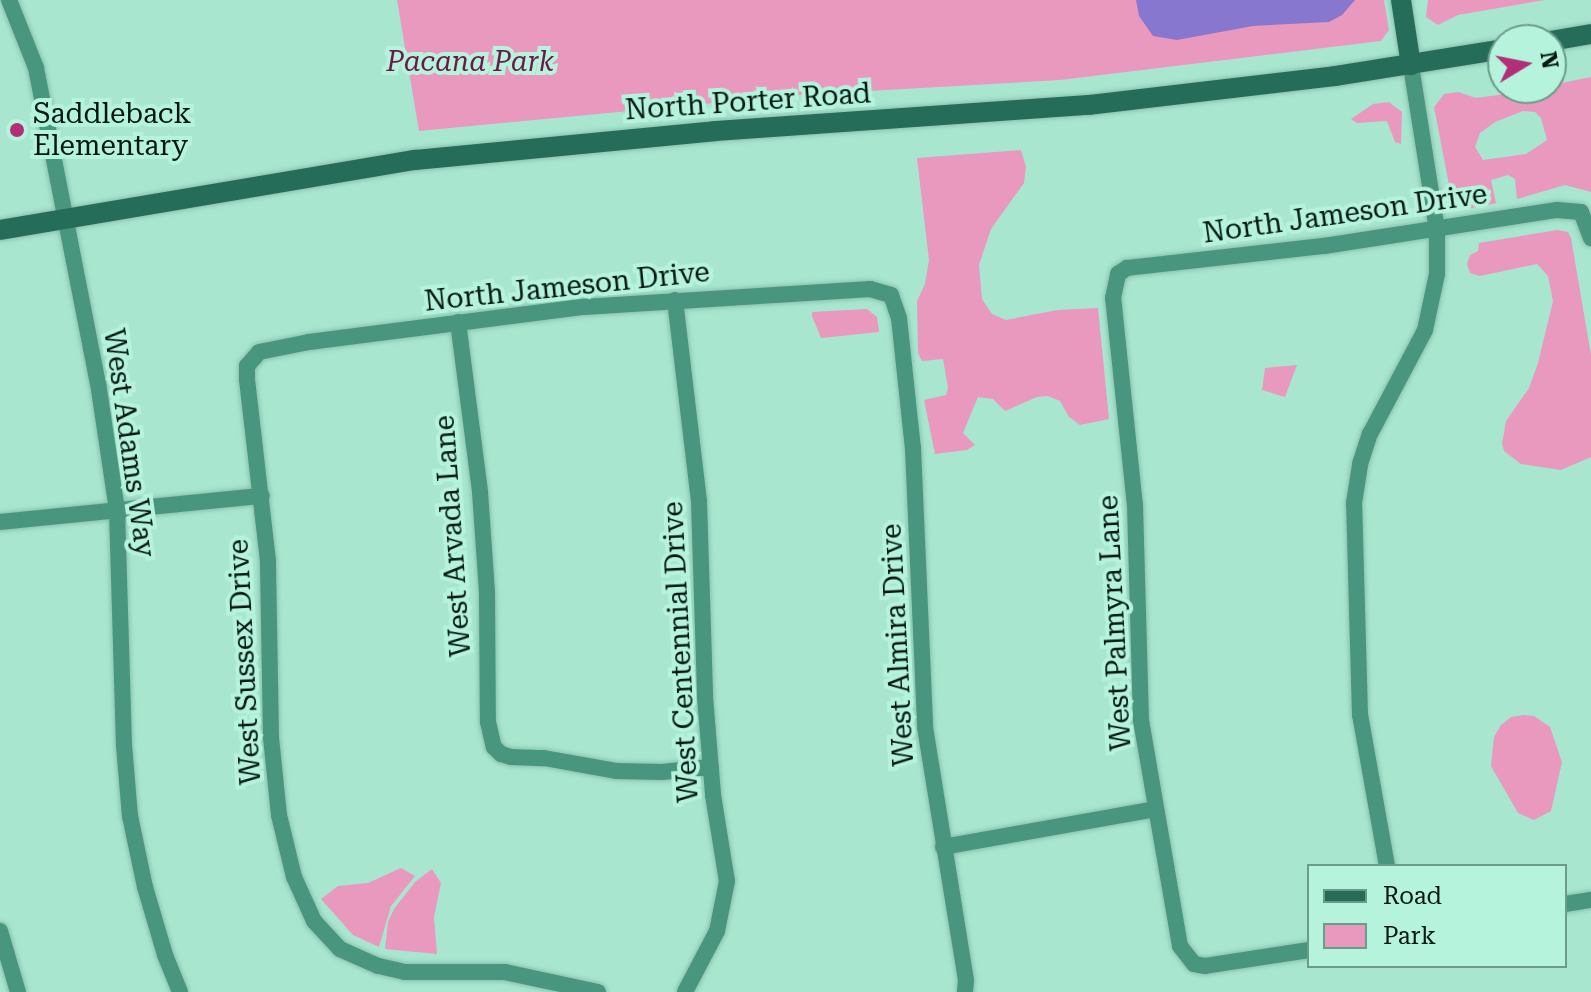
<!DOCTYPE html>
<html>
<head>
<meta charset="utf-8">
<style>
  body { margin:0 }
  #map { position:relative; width:1591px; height:992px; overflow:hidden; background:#a8e6d0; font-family:"Roboto Serif",serif }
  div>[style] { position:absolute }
  .green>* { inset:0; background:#e999bd }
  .water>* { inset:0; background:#8877cf }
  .roads { filter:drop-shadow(0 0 2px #8ac1ad) drop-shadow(0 0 2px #8ac1ad) }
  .street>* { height:16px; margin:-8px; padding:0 8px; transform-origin:8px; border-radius:8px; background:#48967e }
  .secondary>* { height:20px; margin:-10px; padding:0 10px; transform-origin:10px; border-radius:10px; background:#266d59 }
  .dots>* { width:22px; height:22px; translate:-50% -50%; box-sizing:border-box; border:4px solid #b5f3dd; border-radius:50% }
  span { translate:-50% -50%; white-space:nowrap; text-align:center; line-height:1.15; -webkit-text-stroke:8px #b5f3dd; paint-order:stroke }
  .park-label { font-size:28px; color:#6e1848; font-style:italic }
  .street-label { font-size:28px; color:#00160f }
  .poi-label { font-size:28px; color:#00160f }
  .left { translate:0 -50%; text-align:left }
  .legend { position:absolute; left:1307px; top:864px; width:260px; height:104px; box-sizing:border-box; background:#b5f3dd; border:2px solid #6d9b8b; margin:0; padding:10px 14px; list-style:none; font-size:24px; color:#00160f }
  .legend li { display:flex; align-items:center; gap:16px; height:40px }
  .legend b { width:40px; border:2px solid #6d9b8b }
  .north { position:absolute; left:1487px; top:24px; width:80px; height:80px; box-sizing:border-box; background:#b5f3dd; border:2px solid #6d9b8b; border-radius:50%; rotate:80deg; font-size:22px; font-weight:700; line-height:32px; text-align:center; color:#00160f }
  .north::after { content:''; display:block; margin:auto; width:28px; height:36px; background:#b22f78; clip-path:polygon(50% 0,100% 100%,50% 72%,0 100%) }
</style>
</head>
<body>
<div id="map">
  <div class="green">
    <div style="clip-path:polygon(397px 0,1384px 0,1389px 30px,1381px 41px,1060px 80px,798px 95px,419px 131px)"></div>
    <div style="clip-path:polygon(1428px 0,1545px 0,1458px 15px,1438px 25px,1426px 17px)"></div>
    <div style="clip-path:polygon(evenodd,1591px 77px,1591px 192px,1565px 185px,1517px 199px,1515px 179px,1508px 175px,1491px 180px,1496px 203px,1492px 204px,1461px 210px,1448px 201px,1449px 185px,1434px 107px,1444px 94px,1458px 92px,1476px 98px,1551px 88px,1551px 85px,1591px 77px,1523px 111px,1535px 112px,1541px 118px,1547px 140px,1526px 154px,1483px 160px,1475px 147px,1480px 133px,1495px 122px,1523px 111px)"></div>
    <div style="clip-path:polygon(1389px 102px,1402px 112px,1401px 144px,1395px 142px,1387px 121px,1357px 123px,1351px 119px,1373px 104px)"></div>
    <div style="clip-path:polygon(1021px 150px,1026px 167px,1024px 183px,991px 229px,979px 265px,982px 299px,992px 314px,1006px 320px,1057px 310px,1098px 308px,1109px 419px,1080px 425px,1069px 417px,1060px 401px,1048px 396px,1037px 397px,1005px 411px,993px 399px,978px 397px,963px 433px,975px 445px,967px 450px,935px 454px,924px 400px,946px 395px,948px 388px,943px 359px,922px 361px,918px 353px,917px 301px,925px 284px,929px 260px,917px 158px)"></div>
    <div style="clip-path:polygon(1557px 230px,1568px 232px,1571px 238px,1591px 355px,1591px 457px,1561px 470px,1521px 464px,1504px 451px,1502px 444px,1506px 421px,1529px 388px,1538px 363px,1553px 301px,1548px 276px,1537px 264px,1480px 276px,1470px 273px,1467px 264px,1470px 255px,1478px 251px,1479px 243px)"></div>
    <div style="clip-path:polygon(867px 309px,877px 317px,879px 332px,821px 338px,812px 316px,812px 312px)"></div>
    <div style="clip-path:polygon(1297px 365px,1285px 397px,1262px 390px,1265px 368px)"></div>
    <div style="clip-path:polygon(1524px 715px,1534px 716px,1550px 727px,1562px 762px,1551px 811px,1534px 820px,1518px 813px,1491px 766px,1494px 737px,1501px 725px,1511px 717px)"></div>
    <div style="clip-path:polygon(401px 868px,415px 876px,391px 906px,379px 947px,353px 935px,321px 899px,338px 886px,368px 883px)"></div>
    <div style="clip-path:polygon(432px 869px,441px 883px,434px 917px,437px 954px,385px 949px,388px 922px,394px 909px,415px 882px)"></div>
  </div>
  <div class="water">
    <div style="clip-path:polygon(1136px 0,1355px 0,1342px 15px,1329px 22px,1253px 26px,1177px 40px,1153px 36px,1139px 16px)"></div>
  </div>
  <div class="roads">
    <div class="street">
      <div style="left:9px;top:0;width:73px;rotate:68.3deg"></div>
      <div style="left:36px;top:68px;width:321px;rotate:78.9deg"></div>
      <div style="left:98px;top:383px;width:128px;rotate:81.5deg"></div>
      <div style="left:117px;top:510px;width:235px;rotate:88.3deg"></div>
      <div style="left:124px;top:745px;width:71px;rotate:85.2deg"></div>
      <div style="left:130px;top:816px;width:73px;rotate:78.1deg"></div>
      <div style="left:145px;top:887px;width:71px;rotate:73.6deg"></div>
      <div style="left:165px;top:955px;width:40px;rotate:68deg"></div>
      <div style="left:675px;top:300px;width:203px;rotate:83.2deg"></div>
      <div style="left:699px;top:502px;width:195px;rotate:88.2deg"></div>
      <div style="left:705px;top:697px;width:98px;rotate:85.3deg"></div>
      <div style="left:713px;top:795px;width:87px;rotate:80.8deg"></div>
      <div style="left:727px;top:881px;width:51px;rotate:101.3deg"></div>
      <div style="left:717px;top:931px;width:69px;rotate:117.7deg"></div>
      <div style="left:458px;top:322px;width:171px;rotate:82.6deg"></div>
      <div style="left:480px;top:492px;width:101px;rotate:86deg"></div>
      <div style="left:487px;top:593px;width:129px;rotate:89.6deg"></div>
      <div style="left:488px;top:722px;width:26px;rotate:77deg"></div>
      <div style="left:494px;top:747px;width:10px;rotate:45deg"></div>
      <div style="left:501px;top:754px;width:10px;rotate:17deg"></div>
      <div style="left:511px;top:757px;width:33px;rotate:2deg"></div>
      <div style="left:544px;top:758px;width:73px;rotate:10.2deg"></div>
      <div style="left:616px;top:771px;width:46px;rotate:1.2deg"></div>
      <div style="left:662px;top:772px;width:49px;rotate:-5.8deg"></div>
      <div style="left:0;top:522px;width:263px;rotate:-5.7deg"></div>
      <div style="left:943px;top:847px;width:216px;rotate:-10.1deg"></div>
      <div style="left:1387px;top:866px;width:153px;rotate:-100.1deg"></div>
      <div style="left:1360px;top:715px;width:212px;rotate:-91.6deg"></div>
      <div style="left:1354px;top:503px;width:39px;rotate:-81deg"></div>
      <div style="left:1360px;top:464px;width:32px;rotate:-72deg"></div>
      <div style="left:1370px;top:434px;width:118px;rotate:-62.1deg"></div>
      <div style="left:1425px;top:330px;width:57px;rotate:-77.9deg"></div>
      <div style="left:1437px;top:274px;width:44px;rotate:-90deg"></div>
      <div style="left:1437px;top:230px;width:167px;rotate:-99deg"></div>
      <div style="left:1565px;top:904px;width:26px;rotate:-9deg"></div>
      <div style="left:0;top:931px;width:64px;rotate:73.6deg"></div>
      <div style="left:1309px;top:950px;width:105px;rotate:171.3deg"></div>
      <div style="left:1205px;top:966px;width:11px;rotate:-170deg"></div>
      <div style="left:1194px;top:964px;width:23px;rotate:-128deg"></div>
      <div style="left:1180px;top:946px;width:229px;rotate:-99.8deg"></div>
      <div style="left:1141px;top:720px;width:214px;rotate:-91.6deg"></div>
      <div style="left:1135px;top:506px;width:209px;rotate:-96deg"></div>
      <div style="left:1113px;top:298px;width:25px;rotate:-78deg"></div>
      <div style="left:1118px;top:274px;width:11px;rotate:-34deg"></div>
      <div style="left:1127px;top:268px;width:198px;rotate:-6.4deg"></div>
      <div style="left:1324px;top:246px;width:236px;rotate:-8.8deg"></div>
      <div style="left:1557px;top:210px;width:24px;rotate:5deg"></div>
      <div style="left:1581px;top:212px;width:28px;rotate:69deg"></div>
      <div style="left:598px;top:992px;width:95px;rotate:-167.9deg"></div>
      <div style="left:505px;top:972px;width:100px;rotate:180deg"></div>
      <div style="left:405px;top:972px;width:28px;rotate:-167deg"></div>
      <div style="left:378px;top:966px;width:42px;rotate:-155.9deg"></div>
      <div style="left:340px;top:949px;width:38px;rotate:-133deg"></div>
      <div style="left:314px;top:921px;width:48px;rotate:-114.4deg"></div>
      <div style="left:294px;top:877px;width:64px;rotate:-103.6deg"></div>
      <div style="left:279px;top:815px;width:78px;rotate:-95.9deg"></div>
      <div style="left:271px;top:737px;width:176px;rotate:-91deg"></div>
      <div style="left:268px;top:561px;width:183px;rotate:-96.6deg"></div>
      <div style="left:247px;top:379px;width:13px;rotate:-90deg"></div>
      <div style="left:247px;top:366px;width:18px;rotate:-49deg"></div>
      <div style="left:259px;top:352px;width:51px;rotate:-11.3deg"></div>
      <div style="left:309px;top:342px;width:277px;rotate:-7.3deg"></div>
      <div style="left:584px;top:307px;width:287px;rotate:-3.6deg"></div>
      <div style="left:870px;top:289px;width:22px;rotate:16deg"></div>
      <div style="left:891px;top:295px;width:24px;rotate:71deg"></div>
      <div style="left:899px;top:318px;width:131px;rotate:83.9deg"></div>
      <div style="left:913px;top:448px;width:279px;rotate:87.5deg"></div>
      <div style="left:925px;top:727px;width:256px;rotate:80.8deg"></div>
      <div style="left:966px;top:980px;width:12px;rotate:95deg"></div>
    </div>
    <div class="secondary">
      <div style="left:1401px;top:0;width:66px;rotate:81.3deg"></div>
      <div style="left:1551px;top:41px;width:41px;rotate:-9.9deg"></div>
      <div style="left:0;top:230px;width:421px;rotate:-9.6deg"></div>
      <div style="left:415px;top:160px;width:301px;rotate:-5.5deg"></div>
      <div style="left:715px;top:131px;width:375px;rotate:-4deg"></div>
      <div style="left:1089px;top:105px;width:248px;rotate:-6.7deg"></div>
      <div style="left:1335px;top:76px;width:170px;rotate:-9.1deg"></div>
    </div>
  </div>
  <div class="dots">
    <div style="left:17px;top:130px;background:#b22f78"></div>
  </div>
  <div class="park-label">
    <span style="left:470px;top:62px">Pacana Park</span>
  </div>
  <div class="street-label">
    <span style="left:748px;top:102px;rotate:-4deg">North Porter Road</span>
    <span style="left:1345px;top:214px;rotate:-8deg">North Jameson Drive</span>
    <span style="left:567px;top:287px;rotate:-6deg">North Jameson Drive</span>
    <span style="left:129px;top:443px;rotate:82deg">West Adams Way</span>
    <span style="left:453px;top:536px;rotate:-94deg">West Arvada Lane</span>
    <span style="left:1115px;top:623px;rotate:-93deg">West Palmyra Lane</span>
    <span style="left:898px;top:645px;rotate:-93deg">West Almira Drive</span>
    <span style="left:681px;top:652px;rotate:-93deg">West Centennial Drive</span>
    <span style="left:245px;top:662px;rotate:-93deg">West Sussex Drive</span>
  </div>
  <div class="poi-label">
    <span class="left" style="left:33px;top:130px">Saddleback<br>Elementary</span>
  </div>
  <ul class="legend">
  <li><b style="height:10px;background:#266d59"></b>Road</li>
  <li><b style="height:22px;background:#e999bd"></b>Park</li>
  </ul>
  <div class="north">N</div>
</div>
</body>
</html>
